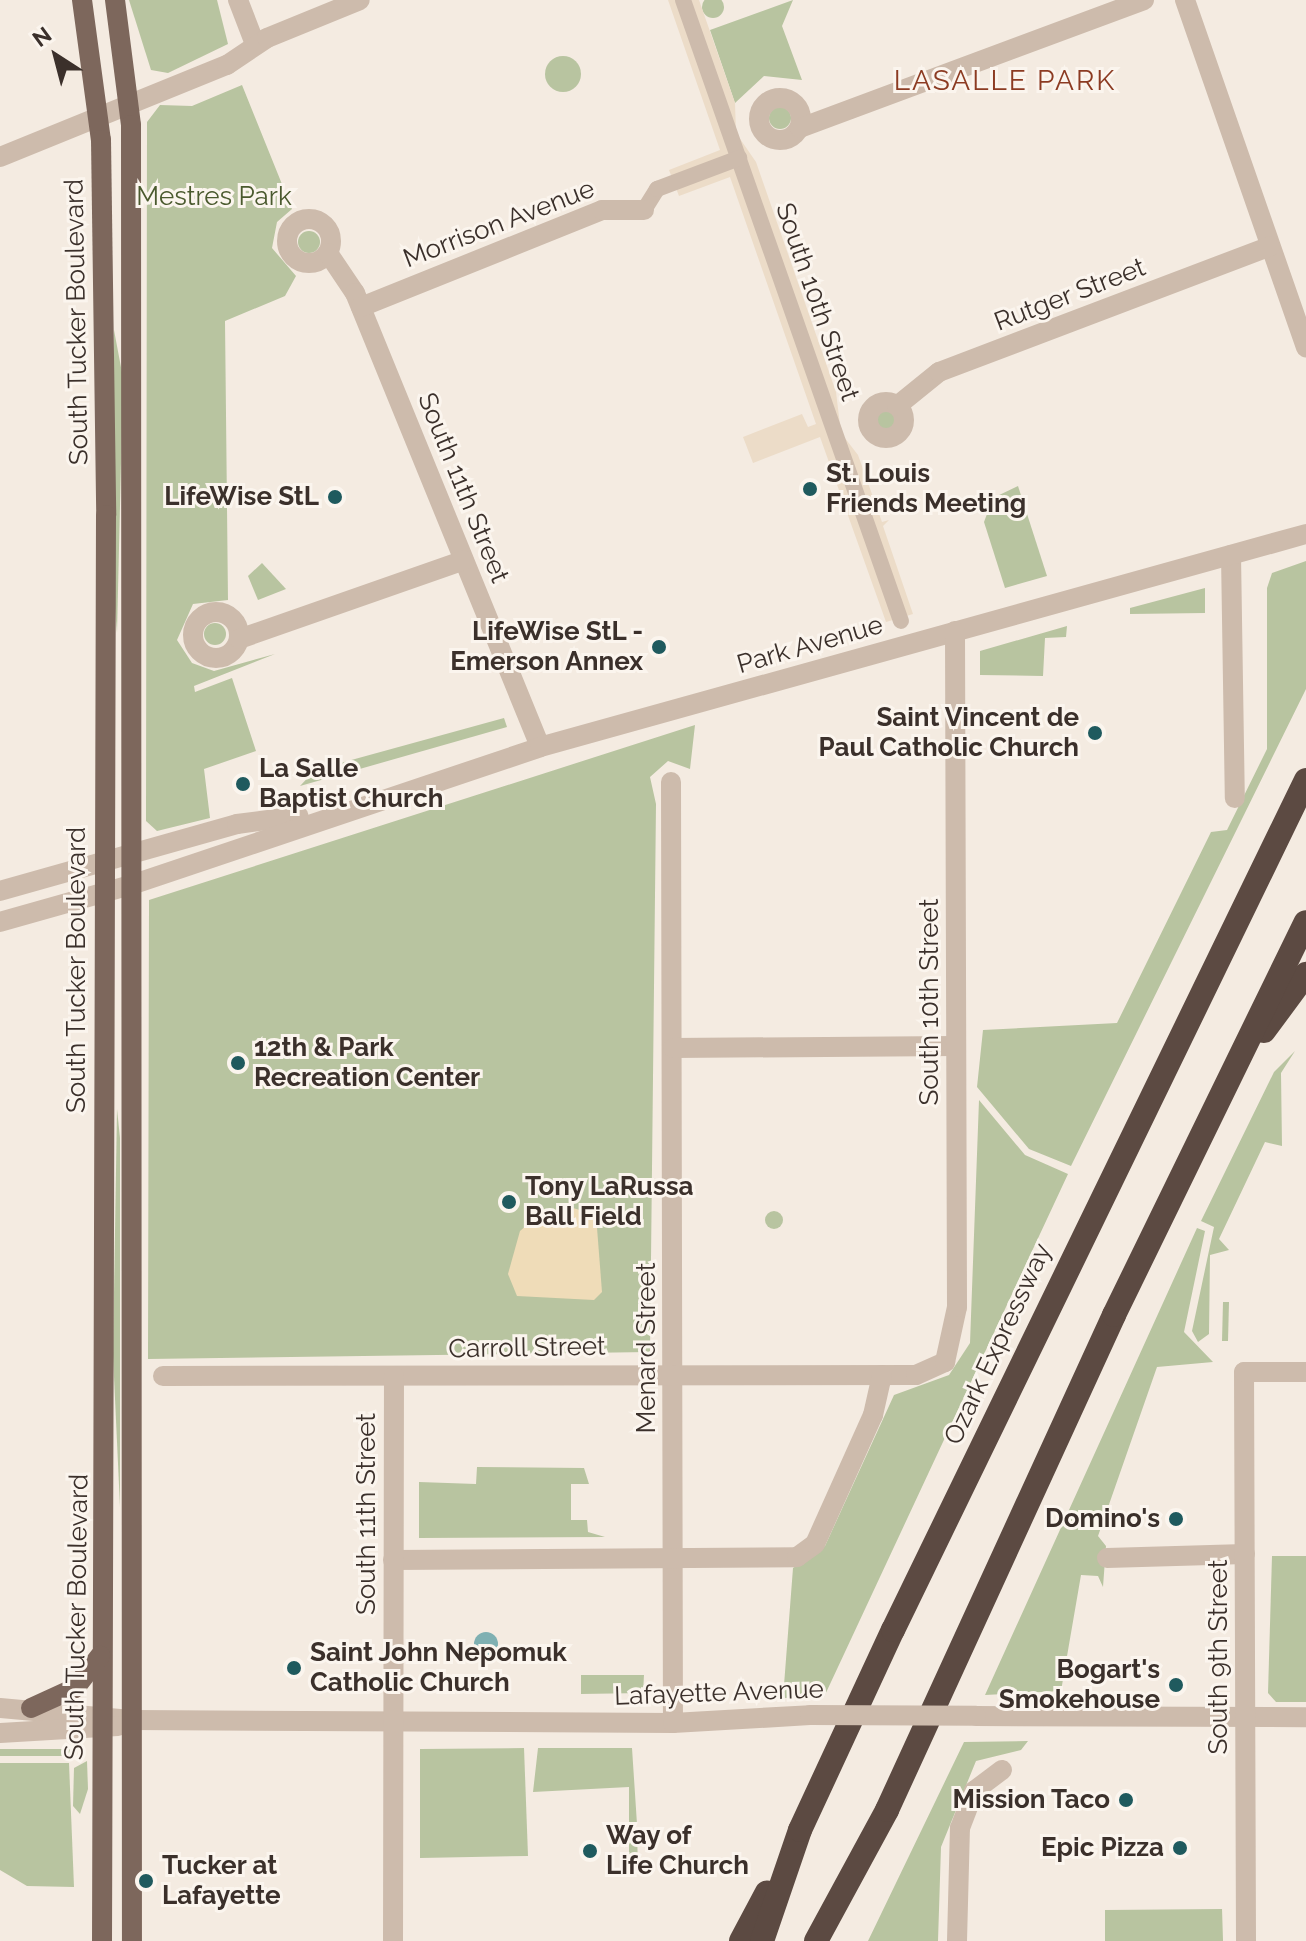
<!DOCTYPE html>
<html>
<head>
<meta charset="utf-8">
<style>
  body { margin:0 }
  #map { position:relative; width:1306px; height:1941px; overflow:hidden; background:#f4ebe1; font-family:Raleway,sans-serif }
  div>[style] { position:absolute }
  .green>* { inset:0; background:#b8c4a0 }
  .round { border-radius:50% }
  .sand>* { inset:0; background:#efdcb8 }
  .plaza>* { inset:0; background:#ecdcc8 }
  .water>* { inset:0; background:#7fb0b2 }
  .pedestrian>* { height:16px; margin:-8px; padding:0 8px; transform-origin:8px; border-radius:8px; background:#cdbbac }
  .minor>* { height:20px; margin:-10px; padding:0 10px; transform-origin:10px; border-radius:10px; background:#cdbbac }
  .minor>.ring { margin:-10px; padding:0; box-sizing:content-box; background:none; border:20px solid #cdbbac; border-radius:50% }
  .primary>* { height:20px; margin:-10px; padding:0 10px; transform-origin:10px; border-radius:10px; background:#7d675c }
  .motorway>* { height:24px; margin:-12px; padding:0 12px; transform-origin:12px; border-radius:12px; background:#5c4a42 }
  .minor-bridge>* { height:20px; margin:-10px; padding:0 10px; transform-origin:10px; border-radius:10px; background:#cdbbac }
  .dots>* { width:22px; height:22px; translate:-50% -50%; box-sizing:border-box; border:4px solid #fbf5ee; border-radius:50% }
  span { translate:-50% -50%; white-space:nowrap; text-align:center; line-height:1.15; -webkit-text-stroke:6px #fbf5ee; paint-order:stroke }
  .park-label { font-size:26px; color:#4a5a2e }
  .street-label { font-size:26px; color:#3b302b }
  .poi-label { font-size:26px; color:#3b302b; font-weight:700 }
  .left { translate:0 -50%; text-align:left }
  .right { translate:-100% -50%; text-align:right }
  .neighbourhood-label { font-size:28px; color:#8c3b22; letter-spacing:2px }
  .north { position:absolute; left:16px; top:16px; width:80px; height:80px; -webkit-text-stroke:6px #fbf5ee; paint-order:stroke; rotate:324deg; font-size:22px; font-weight:700; line-height:32px; text-align:center; color:#3b302b }
  .north::after { content:''; display:block; margin:auto; width:28px; height:36px; background:#3b302b; clip-path:polygon(50% 0,100% 100%,50% 72%,0 100%) }
</style>
</head>
<body>
<div id="map">
  <div class="green">
    <div class="round" style="left:702px;top:-4px;width:22px;height:22px"></div>
    <div style="clip-path:polygon(129px 0,217px 0,228px 44px,168px 73px,151px 70px)"></div>
    <div style="clip-path:polygon(793px 0,782px 26px,802px 80px,764px 76px,735px 103px,710px 30px)"></div>
    <div class="round" style="left:545px;top:56px;width:36px;height:36px"></div>
    <div style="clip-path:polygon(242px 85px,292px 209px,277px 222px,272px 248px,296px 276px,285px 296px,225px 321px,228px 600px,193px 604px,177px 640px,192px 663px,214px 671px,275px 654px,194px 686px,195px 692px,232px 678px,256px 751px,204px 769px,210px 818px,157px 831px,146px 821px,147px 122px,160px 105px,192px 106px)"></div>
    <div class="round" style="left:769px;top:107px;width:22px;height:22px"></div>
    <div class="round" style="left:298px;top:231px;width:22px;height:22px"></div>
    <div style="clip-path:polygon(114px 330px,123px 378px,117px 633px,114px 594px)"></div>
    <div class="round" style="left:874px;top:409px;width:22px;height:22px"></div>
    <div style="clip-path:polygon(1018px 486px,1047px 576px,1005px 588px,984px 522px,993px 498px)"></div>
    <div style="clip-path:polygon(1306px 561px,1306px 689px,1071px 1166px,1029px 1149px,977px 1087px,983px 1030px,1117px 1023px,1211px 832px,1227px 830px,1267px 749px,1267px 588px,1272px 573px)"></div>
    <div style="clip-path:polygon(262px 563px,286px 589px,258px 600px,248px 576px)"></div>
    <div style="clip-path:polygon(1205px 588px,1205px 613px,1130px 614px,1130px 608px)"></div>
    <div class="round" style="left:204px;top:623px;width:22px;height:22px"></div>
    <div style="clip-path:polygon(1067px 626px,1066px 637px,1045px 638px,1043px 676px,980px 675px,980px 651px)"></div>
    <div style="clip-path:polygon(504px 718px,507px 727px,300px 786px,315px 770px)"></div>
    <div style="clip-path:polygon(695px 725px,690px 769px,668px 761px,650px 777px,656px 804px,650px 1352px,148px 1359px,149px 900px)"></div>
    <div style="clip-path:polygon(1295px 1051px,1281px 1073px,1282px 1146px,1265px 1142px,1219px 1239px,1229px 1250px,1210px 1255px,1209px 1334px,1198px 1342px,1192px 1331px,1214px 1227px,1201px 1221px,1274px 1072px)"></div>
    <div style="clip-path:polygon(979px 1100px,1025px 1155px,1068px 1174px,824px 1697px,783px 1698px,793px 1568px,825px 1546px,894px 1395px,949px 1375px,970px 1343px)"></div>
    <div style="clip-path:polygon(117px 1109px,120px 1138px,120px 1507px,113px 1355px)"></div>
    <div class="round" style="left:765px;top:1211px;width:18px;height:18px"></div>
    <div style="clip-path:polygon(1197px 1228px,1205px 1231px,1184px 1332px,1213px 1362px,1157px 1367px,1098px 1536px,1106px 1546px,1103px 1587px,1098px 1576px,1081px 1575px,1061px 1691px,985px 1695px)"></div>
    <div style="clip-path:polygon(1223px 1302px,1229px 1302px,1228px 1341px,1222px 1341px)"></div>
    <div style="clip-path:polygon(477px 1467px,584px 1468px,589px 1484px,571px 1484px,571px 1520px,587px 1520px,588px 1532px,605px 1537px,419px 1538px,419px 1482px,476px 1484px)"></div>
    <div style="clip-path:polygon(1272px 1556px,1306px 1556px,1306px 1702px,1276px 1702px,1268px 1693px)"></div>
    <div style="clip-path:polygon(581px 1675px,644px 1675px,643px 1693px,581px 1694px)"></div>
    <div style="clip-path:polygon(1028px 1741px,1021px 1750px,976px 1761px,941px 1847px,938px 1941px,868px 1941px,964px 1742px)"></div>
    <div style="clip-path:polygon(524px 1748px,528px 1856px,420px 1858px,420px 1749px)"></div>
    <div style="clip-path:polygon(538px 1748px,632px 1748px,637px 1824px,629px 1824px,629px 1787px,533px 1792px)"></div>
    <div style="clip-path:polygon(0 1749px,70px 1749px,71px 1756px,0 1756px)"></div>
    <div style="clip-path:polygon(87px 1761px,88px 1789px,80px 1814px,73px 1806px,74px 1768px)"></div>
    <div style="clip-path:polygon(0 1763px,69px 1763px,74px 1887px,27px 1886px,0 1870px)"></div>
    <div style="clip-path:polygon(637px 1831px,638px 1870px,629px 1870px,629px 1832px)"></div>
    <div style="clip-path:polygon(1222px 1909px,1223px 1941px,1105px 1941px,1105px 1910px)"></div>
  </div>
  <div class="sand">
    <div style="clip-path:polygon(573px 1208px,596px 1215px,602px 1292px,594px 1300px,517px 1296px,508px 1274px,520px 1231px,541px 1213px)"></div>
  </div>
  <div class="plaza">
    <div style="clip-path:polygon(668px 0,699px 0,735px 103px,736px 133px,756px 162px,836px 392px,841px 433px,858px 455px,882px 522px,889px 520px,883px 526px,913px 614px,886px 622px,820px 437px,753px 463px,743px 437px,802px 414px,808px 427px,816px 424px,730px 177px,679px 196px,669px 170px,720px 150px)"></div>
  </div>
  <div class="water">
    <div class="round" style="left:474px;top:1632px;width:24px;height:24px"></div>
  </div>
  <div class="pedestrian">
    <div style="left:683px;top:0;width:658px;rotate:70.66deg"></div>
    <div style="left:644px;top:210px;width:25px;rotate:-58deg"></div>
    <div style="left:657px;top:189px;width:88px;rotate:-20.7deg"></div>
  </div>
  <div class="minor">
    <div style="left:238px;top:0;width:47px;rotate:68.9deg"></div>
    <div style="left:1185px;top:0;width:368px;rotate:70.8deg"></div>
    <div class="ring" style="left:759px;top:98px;width:22px;height:22px"></div>
    <div style="left:800px;top:128px;width:367px;rotate:-20.4deg"></div>
    <div style="left:0;top:157px;width:245px;rotate:-22.1deg"></div>
    <div style="left:227px;top:65px;width:48px;rotate:-34deg"></div>
    <div style="left:267px;top:38px;width:100px;rotate:-22.2deg"></div>
    <div class="ring" style="left:287px;top:219px;width:24px;height:24px"></div>
    <div style="left:328px;top:253px;width:48px;rotate:56deg"></div>
    <div style="left:355px;top:293px;width:490px;rotate:67.8deg"></div>
    <div style="left:361px;top:307px;width:260px;rotate:-21.9deg"></div>
    <div style="left:602px;top:210px;width:42px"></div>
    <div class="ring" style="left:868px;top:402px;width:16px;height:16px"></div>
    <div style="left:897px;top:406px;width:54px;rotate:-39deg"></div>
    <div style="left:939px;top:372px;width:354px;rotate:-20.8deg"></div>
    <div style="left:1231px;top:555px;width:243px;rotate:89.1deg"></div>
    <div class="ring" style="left:193px;top:612px;width:26px;height:26px"></div>
    <div style="left:239px;top:639px;width:238px;rotate:-19.3deg"></div>
    <div style="left:671px;top:782px;width:941px;rotate:89.88deg"></div>
    <div style="left:0;top:891px;width:246px;rotate:-15.8deg"></div>
    <div style="left:237px;top:824px;width:62px;rotate:-7.5deg"></div>
    <div style="left:0;top:922px;width:139px;rotate:-15.8deg"></div>
    <div style="left:134px;top:884px;width:428px;rotate:-18.6deg"></div>
    <div style="left:540px;top:747px;width:795px;rotate:-15.54deg"></div>
    <div style="left:673px;top:1048px;width:282px;rotate:-0.4deg"></div>
    <div style="left:163px;top:1376px;width:753px;rotate:-0.08deg"></div>
    <div style="left:916px;top:1375px;width:32px;rotate:-24deg"></div>
    <div style="left:945px;top:1362px;width:56px;rotate:-77.7deg"></div>
    <div style="left:957px;top:1307px;width:676px;rotate:-90.17deg"></div>
    <div style="left:1107px;top:1558px;width:138px;rotate:-1.7deg"></div>
    <div style="left:393px;top:1560px;width:404px;rotate:-0.4deg"></div>
    <div style="left:797px;top:1557px;width:22px;rotate:-36deg"></div>
    <div style="left:815px;top:1544px;width:141px;rotate:-65.8deg"></div>
    <div style="left:873px;top:1415px;width:41px;rotate:-77.3deg"></div>
    <div style="left:0;top:1708px;width:134px;rotate:5.2deg"></div>
    <div style="left:133px;top:1720px;width:540px;rotate:0.32deg"></div>
    <div style="left:673px;top:1723px;width:137px;rotate:-3.3deg"></div>
    <div style="left:976px;top:1716px;width:330px;rotate:0.2deg"></div>
    <div style="left:0;top:1733px;width:118px;rotate:-3.4deg"></div>
    <div style="left:393px;top:1941px;width:565px;rotate:-89.9deg"></div>
    <div style="left:957px;top:1941px;width:113px;rotate:-88.5deg"></div>
    <div style="left:960px;top:1828px;width:40px;rotate:-69deg"></div>
    <div style="left:974px;top:1791px;width:35px;rotate:-37deg"></div>
    <div style="left:1246px;top:1941px;width:569px;rotate:-90.2deg"></div>
    <div style="left:1244px;top:1372px;width:62px"></div>
  </div>
  <div class="primary">
    <div style="left:82px;top:0;width:141px;rotate:82.3deg"></div>
    <div style="left:101px;top:140px;width:375px;rotate:89.2deg"></div>
    <div style="left:106px;top:515px;width:1426px;rotate:90.16deg"></div>
    <div style="left:115px;top:0;width:126px;rotate:82.7deg"></div>
    <div style="left:131px;top:125px;width:1816px;rotate:89.97deg"></div>
    <div style="left:31px;top:1708px;width:48px;rotate:-24.4deg"></div>
    <div style="left:75px;top:1688px;width:41px;rotate:-52deg"></div>
  </div>
  <div class="motorway">
    <div style="left:1264px;top:1031px;width:71px;rotate:-53.6deg"></div>
    <div style="left:741px;top:1941px;width:55px;rotate:-62deg"></div>
    <div style="left:762px;top:1941px;width:117px;rotate:-71.1deg"></div>
    <div style="left:800px;top:1830px;width:221px;rotate:-65.1deg"></div>
    <div style="left:893px;top:1630px;width:945px;rotate:-64.09deg"></div>
    <div style="left:816px;top:1941px;width:149px;rotate:-61.5deg"></div>
    <div style="left:887px;top:1810px;width:545px;rotate:-65.36deg"></div>
    <div style="left:1114px;top:1315px;width:437px;rotate:-64deg"></div>
  </div>
  <div class="minor-bridge">
    <div style="left:810px;top:1715px;width:166px;rotate:0.3deg"></div>
  </div>
  <div class="dots">
    <div style="left:810px;top:489px;background:#1f5a5e"></div>
    <div style="left:335px;top:497px;background:#1f5a5e"></div>
    <div style="left:659px;top:647px;background:#1f5a5e"></div>
    <div style="left:1095px;top:733px;background:#1f5a5e"></div>
    <div style="left:243px;top:784px;background:#1f5a5e"></div>
    <div style="left:238px;top:1063px;background:#1f5a5e"></div>
    <div style="left:509px;top:1202px;background:#1f5a5e"></div>
    <div style="left:1176px;top:1519px;background:#1f5a5e"></div>
    <div style="left:294px;top:1668px;background:#1f5a5e"></div>
    <div style="left:1176px;top:1685px;background:#1f5a5e"></div>
    <div style="left:1126px;top:1800px;background:#1f5a5e"></div>
    <div style="left:1180px;top:1848px;background:#1f5a5e"></div>
    <div style="left:590px;top:1851px;background:#1f5a5e"></div>
    <div style="left:146px;top:1881px;background:#1f5a5e"></div>
  </div>
  <div class="park-label">
    <span style="left:214px;top:197px">Mestres Park</span>
  </div>
  <div class="street-label">
    <span style="left:499px;top:224px;rotate:-21deg">Morrison Avenue</span>
    <span style="left:1070px;top:295px;rotate:-21deg">Rutger Street</span>
    <span style="left:817px;top:302px;rotate:71deg">South 10th Street</span>
    <span style="left:77px;top:322px;rotate:-91deg">South Tucker Boulevard</span>
    <span style="left:463px;top:488px;rotate:68deg">South 11th Street</span>
    <span style="left:810px;top:645px;rotate:-16deg">Park Avenue</span>
    <span style="left:77px;top:970px;rotate:-90deg">South Tucker Boulevard</span>
    <span style="left:930px;top:1002px;rotate:-90deg">South 10th Street</span>
    <span style="left:998px;top:1344px;rotate:-65deg">Ozark Expressway</span>
    <span style="left:527px;top:1348px;rotate:-1deg">Carroll Street</span>
    <span style="left:647px;top:1348px;rotate:-90deg">Menard Street</span>
    <span style="left:367px;top:1514px;rotate:-90deg">South 11th Street</span>
    <span style="left:77px;top:1617px;rotate:-89deg">South Tucker Boulevard</span>
    <span style="left:1219px;top:1657px;rotate:-90deg">South 9th Street</span>
    <span style="left:719px;top:1693px;rotate:-2deg">Lafayette Avenue</span>
  </div>
  <div class="poi-label">
    <span class="left" style="left:826px;top:489px">St. Louis<br>Friends Meeting</span>
    <span class="right" style="left:319px;top:497px">LifeWise StL</span>
    <span class="right" style="left:643px;top:647px">LifeWise StL -<br>Emerson Annex</span>
    <span class="right" style="left:1079px;top:733px">Saint Vincent de<br>Paul Catholic Church</span>
    <span class="left" style="left:259px;top:784px">La Salle<br>Baptist Church</span>
    <span class="left" style="left:254px;top:1063px">12th &amp; Park<br>Recreation Center</span>
    <span class="left" style="left:525px;top:1202px">Tony LaRussa<br>Ball Field</span>
    <span class="right" style="left:1160px;top:1519px">Domino's</span>
    <span class="left" style="left:310px;top:1668px">Saint John Nepomuk<br>Catholic Church</span>
    <span class="right" style="left:1160px;top:1685px">Bogart's<br>Smokehouse</span>
    <span class="right" style="left:1110px;top:1800px">Mission Taco</span>
    <span class="left" style="left:606px;top:1851px">Way of<br>Life Church</span>
    <span class="right" style="left:1164px;top:1848px">Epic Pizza</span>
    <span class="left" style="left:162px;top:1881px">Tucker at<br>Lafayette</span>
  </div>
  <div class="neighbourhood-label">
    <span style="left:1005px;top:81px">LASALLE PARK</span>
  </div>
  <div class="north">N</div>
</div>
</body>
</html>
